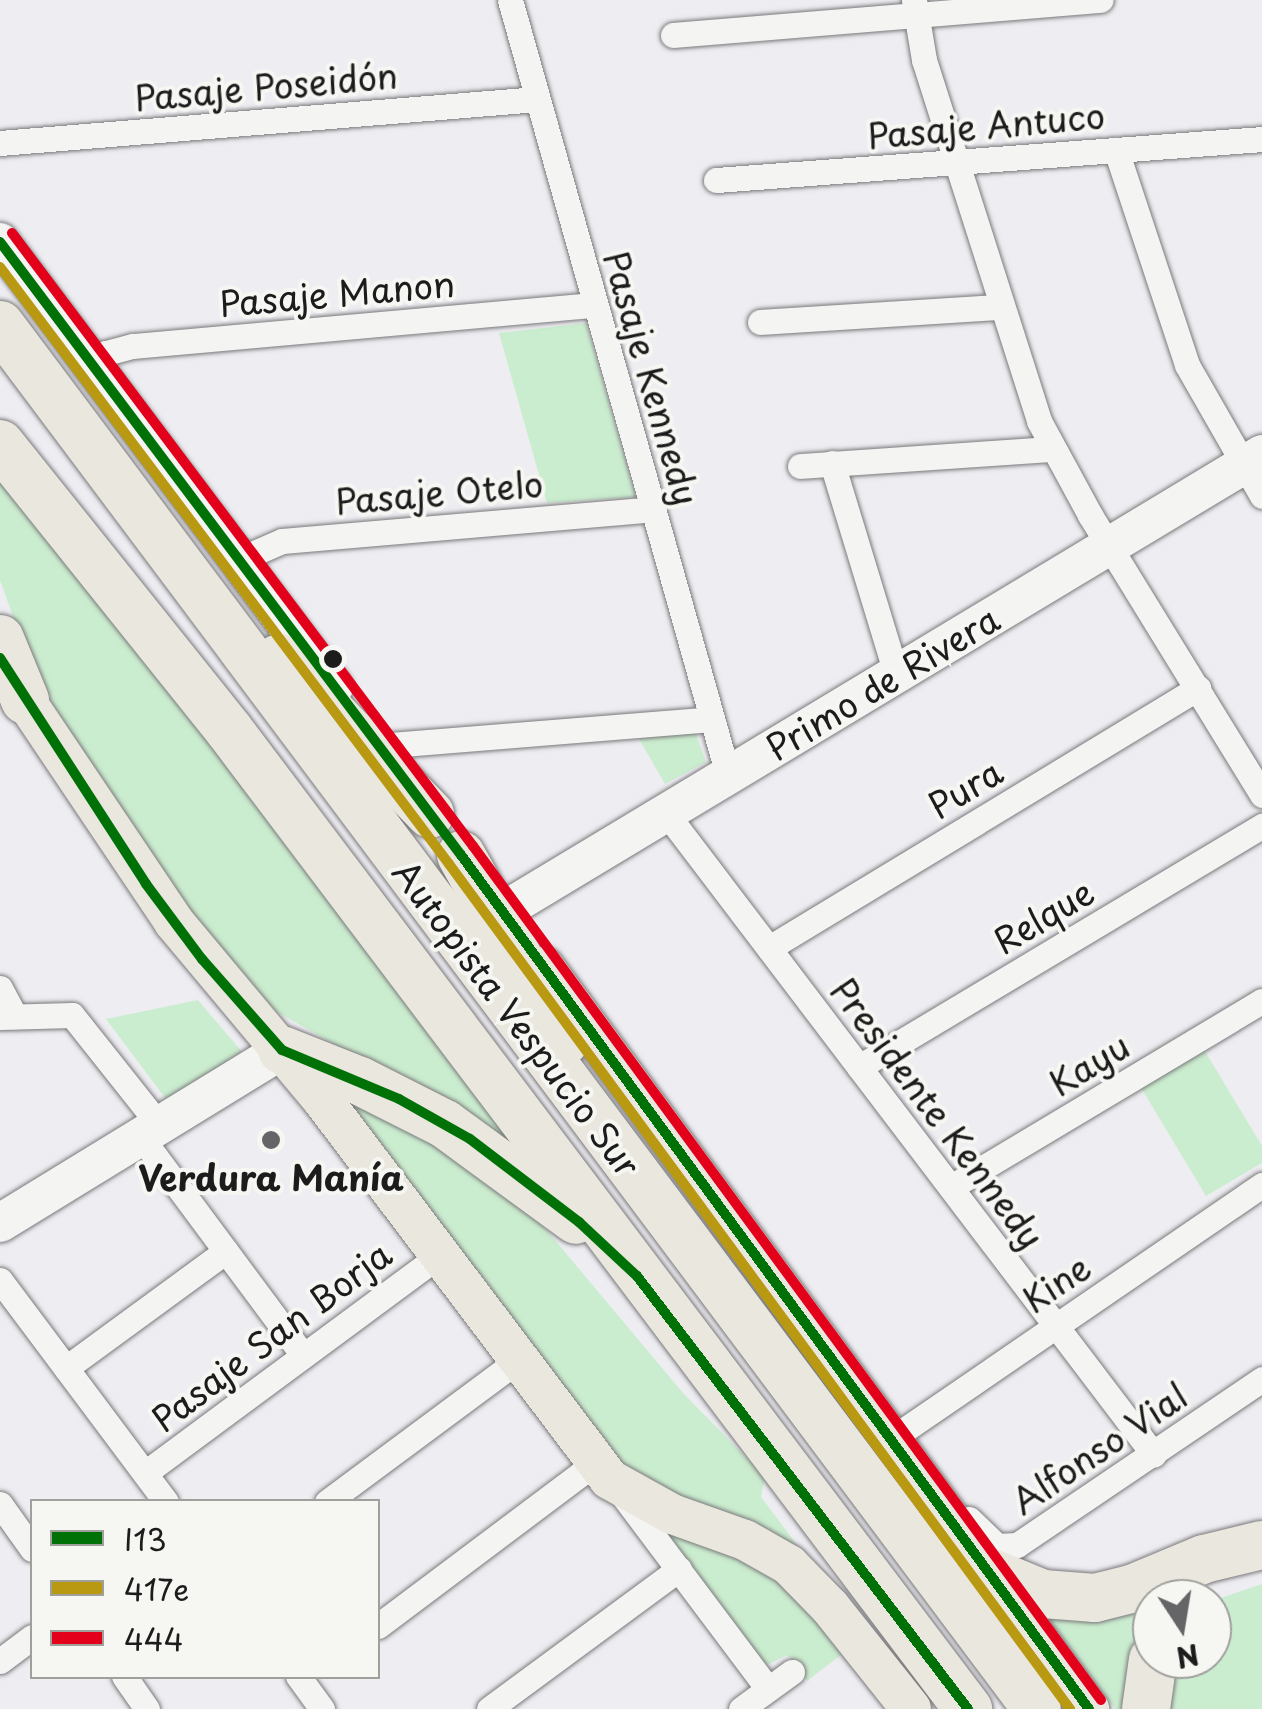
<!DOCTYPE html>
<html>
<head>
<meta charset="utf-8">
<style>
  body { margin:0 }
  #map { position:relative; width:1262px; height:1709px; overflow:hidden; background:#ededf2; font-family:"Playpen Sans",sans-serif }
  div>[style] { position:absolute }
  .green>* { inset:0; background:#cbedcf }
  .roads { filter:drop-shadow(0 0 2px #7a7a7c) drop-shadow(0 0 2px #7a7a7c) }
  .street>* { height:25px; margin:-12.5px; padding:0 12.5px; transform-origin:12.5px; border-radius:12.5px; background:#f4f4f3 }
  .secondary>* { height:38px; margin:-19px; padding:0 19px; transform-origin:19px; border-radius:19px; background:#f4f4f3 }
  .primary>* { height:40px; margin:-20px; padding:0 20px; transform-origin:20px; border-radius:20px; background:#eae7de }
  .highway>* { height:48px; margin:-24px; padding:0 24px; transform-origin:24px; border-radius:24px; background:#eae7de }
  .bus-1>* { height:10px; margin:-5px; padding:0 5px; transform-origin:5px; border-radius:5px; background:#007106 }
  .bus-2>* { height:10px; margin:-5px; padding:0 5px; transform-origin:5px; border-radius:5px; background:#b99812 }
  .bus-3>* { height:10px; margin:-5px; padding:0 5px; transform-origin:5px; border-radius:5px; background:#e2001a }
  .dots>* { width:28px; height:28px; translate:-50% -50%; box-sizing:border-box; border:5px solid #f6f6f2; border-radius:50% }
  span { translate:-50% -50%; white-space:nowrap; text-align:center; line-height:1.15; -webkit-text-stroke:8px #f6f6f2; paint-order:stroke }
  .street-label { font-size:35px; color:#1c1c1c }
  .poi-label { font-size:35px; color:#1c1c1c; font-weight:700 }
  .legend { position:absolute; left:30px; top:1499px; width:350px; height:180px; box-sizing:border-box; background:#f6f6f2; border:2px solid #9f9f9c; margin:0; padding:12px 18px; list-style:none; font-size:30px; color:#1c1c1c }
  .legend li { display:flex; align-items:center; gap:20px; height:50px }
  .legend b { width:50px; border:2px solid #9f9f9c }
  .north { position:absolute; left:1132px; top:1579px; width:100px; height:100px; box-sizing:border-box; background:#f6f6f2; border:2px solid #9f9f9c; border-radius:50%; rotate:168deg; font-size:28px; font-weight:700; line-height:40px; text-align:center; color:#1c1c1c }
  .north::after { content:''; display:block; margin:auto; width:35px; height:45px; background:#656567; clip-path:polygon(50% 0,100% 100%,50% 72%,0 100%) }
</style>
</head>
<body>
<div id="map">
  <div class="green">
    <div style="clip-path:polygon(586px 323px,636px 497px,547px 503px,499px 333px)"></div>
    <div style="clip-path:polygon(0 461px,512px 1145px,279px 1013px,221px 960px,56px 714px,24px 647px,0 580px)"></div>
    <div style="clip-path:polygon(695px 732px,706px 762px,665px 784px,638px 737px)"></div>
    <div style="clip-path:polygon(198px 1000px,243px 1053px,169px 1103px,106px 1019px)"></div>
    <div style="clip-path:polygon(1203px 1048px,1262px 1146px,1262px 1163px,1206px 1196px,1140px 1086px)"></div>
    <div style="clip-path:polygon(308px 1063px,382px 1102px,533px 1214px,683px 1393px,765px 1477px,761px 1497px,800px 1549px,647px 1485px,612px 1456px)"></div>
    <div style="clip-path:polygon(651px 1523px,763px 1567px,846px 1651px,807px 1681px,787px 1655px,765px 1666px)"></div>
    <div style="clip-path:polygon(1204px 1580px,1179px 1599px,1152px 1599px,1152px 1629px,1142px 1653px,1132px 1709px,1115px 1709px,1038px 1604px)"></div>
    <div style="clip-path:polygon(1262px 1584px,1262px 1709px,1159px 1709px,1163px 1659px,1212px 1659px,1212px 1601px)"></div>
  </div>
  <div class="roads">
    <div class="street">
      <div style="left:510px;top:0;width:805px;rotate:74.29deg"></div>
      <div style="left:914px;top:0;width:61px;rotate:80.5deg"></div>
      <div style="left:924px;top:60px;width:379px;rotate:72.3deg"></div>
      <div style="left:1039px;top:421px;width:107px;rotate:61.5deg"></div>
      <div style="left:1090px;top:515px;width:329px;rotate:58.4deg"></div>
      <div style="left:673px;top:35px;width:429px;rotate:-4.7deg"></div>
      <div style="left:0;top:143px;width:539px;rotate:-4.68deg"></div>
      <div style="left:1116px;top:150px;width:226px;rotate:71.7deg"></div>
      <div style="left:1187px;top:365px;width:151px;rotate:60.2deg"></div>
      <div style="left:716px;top:180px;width:548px;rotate:-4.29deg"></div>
      <div style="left:760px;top:322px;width:241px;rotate:-3.6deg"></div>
      <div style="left:90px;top:364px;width:19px;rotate:-35deg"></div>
      <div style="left:106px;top:353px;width:28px;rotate:-15deg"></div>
      <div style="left:133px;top:346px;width:464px;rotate:-5.1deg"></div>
      <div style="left:832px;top:463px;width:220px;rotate:73.1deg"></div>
      <div style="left:800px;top:466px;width:253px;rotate:-3.9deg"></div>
      <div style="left:236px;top:561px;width:50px;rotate:-23.5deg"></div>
      <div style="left:282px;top:541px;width:372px;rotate:-4.9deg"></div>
      <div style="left:378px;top:746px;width:335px;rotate:-4.6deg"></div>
      <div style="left:666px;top:813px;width:806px;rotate:52.76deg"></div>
      <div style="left:769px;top:948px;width:502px;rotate:-31.22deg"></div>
      <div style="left:0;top:988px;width:32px;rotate:62deg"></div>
      <div style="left:0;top:1017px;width:72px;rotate:-1.6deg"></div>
      <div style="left:72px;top:1015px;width:142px;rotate:51.6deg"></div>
      <div style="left:859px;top:1067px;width:470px;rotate:-30.9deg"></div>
      <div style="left:141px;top:1137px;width:272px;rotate:53.4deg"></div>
      <div style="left:951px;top:1187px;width:362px;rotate:-30.9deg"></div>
      <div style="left:0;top:1280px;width:277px;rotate:53.2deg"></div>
      <div style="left:66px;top:1368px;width:198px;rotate:-36.2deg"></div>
      <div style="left:899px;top:1448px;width:12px;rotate:-132deg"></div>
      <div style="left:891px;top:1439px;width:450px;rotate:-34.4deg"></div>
      <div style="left:145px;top:1473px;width:367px;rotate:-36.5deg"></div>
      <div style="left:621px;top:1493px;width:245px;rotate:53.1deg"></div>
      <div style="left:327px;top:1502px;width:237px;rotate:-36.6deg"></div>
      <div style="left:0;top:1504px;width:55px;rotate:54.6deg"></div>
      <div style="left:969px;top:1519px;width:39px;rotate:44deg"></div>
      <div style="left:997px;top:1546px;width:20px;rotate:-3deg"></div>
      <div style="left:1017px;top:1545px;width:296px;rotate:-34.1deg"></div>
      <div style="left:378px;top:1626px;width:271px;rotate:-36.9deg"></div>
      <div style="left:0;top:1661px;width:40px;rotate:-37deg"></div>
      <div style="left:124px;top:1676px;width:40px;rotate:55.1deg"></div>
      <div style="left:298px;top:1676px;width:41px;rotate:54deg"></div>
      <div style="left:489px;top:1709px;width:236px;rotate:-36.4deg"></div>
      <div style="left:741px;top:1709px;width:63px;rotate:-36deg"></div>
    </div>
    <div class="secondary">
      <div style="left:0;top:242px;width:557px;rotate:53.17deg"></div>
      <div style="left:503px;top:911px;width:886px;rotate:-31.05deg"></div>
      <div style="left:0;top:1223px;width:331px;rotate:-31.5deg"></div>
    </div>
    <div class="primary">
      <div style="left:25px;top:700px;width:267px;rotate:56.1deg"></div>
      <div style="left:174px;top:922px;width:231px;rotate:50.1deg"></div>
      <div style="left:322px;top:1099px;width:476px;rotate:52.9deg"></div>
      <div style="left:609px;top:1479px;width:72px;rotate:29.1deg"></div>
      <div style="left:672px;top:1514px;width:77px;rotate:19.6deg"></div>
      <div style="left:745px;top:1540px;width:51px;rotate:29.6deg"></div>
      <div style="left:789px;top:1565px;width:59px;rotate:45.7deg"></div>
      <div style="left:830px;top:1607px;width:130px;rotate:51.5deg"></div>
      <div style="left:544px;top:967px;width:921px;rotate:53.7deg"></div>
    </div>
    <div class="highway">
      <div style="left:0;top:325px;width:1729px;rotate:53.16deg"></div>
      <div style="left:0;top:444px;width:366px;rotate:51.3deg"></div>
      <div style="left:229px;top:730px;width:1227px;rotate:52.95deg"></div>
      <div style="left:0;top:639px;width:66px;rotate:67.7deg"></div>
      <div style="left:279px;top:658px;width:217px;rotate:45.9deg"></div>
      <div style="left:461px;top:855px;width:213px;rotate:60.8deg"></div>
      <div style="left:282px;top:1050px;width:84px;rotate:21.7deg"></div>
      <div style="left:360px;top:1081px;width:95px;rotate:26.8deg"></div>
      <div style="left:445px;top:1124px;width:162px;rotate:36.2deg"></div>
      <div style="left:987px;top:1571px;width:61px;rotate:22.3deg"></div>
      <div style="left:1043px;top:1594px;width:52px;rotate:4.4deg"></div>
      <div style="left:1095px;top:1598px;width:38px;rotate:-14deg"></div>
      <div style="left:1132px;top:1589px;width:78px;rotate:-22.6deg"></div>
      <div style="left:1204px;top:1559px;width:60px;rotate:-13.6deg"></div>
      <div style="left:1146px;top:1709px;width:50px;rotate:-82deg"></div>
    </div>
  </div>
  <div class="bus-1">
    <div style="left:0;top:242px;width:767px;rotate:53.06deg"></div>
    <div style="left:461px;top:855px;width:1060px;rotate:53.67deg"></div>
    <div style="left:0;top:658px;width:269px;rotate:57.1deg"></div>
    <div style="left:146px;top:884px;width:94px;rotate:53.3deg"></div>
    <div style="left:202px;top:959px;width:121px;rotate:48.7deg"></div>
    <div style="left:282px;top:1050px;width:127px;rotate:22.7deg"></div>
    <div style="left:399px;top:1099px;width:81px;rotate:29.4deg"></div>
    <div style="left:470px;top:1139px;width:137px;rotate:37.3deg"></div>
    <div style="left:579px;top:1222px;width:79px;rotate:43deg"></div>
    <div style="left:637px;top:1276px;width:545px;rotate:52.6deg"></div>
  </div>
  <div class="bus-2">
    <div style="left:0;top:267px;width:747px;rotate:53.05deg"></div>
    <div style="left:449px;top:864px;width:1049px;rotate:53.69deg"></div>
  </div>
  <div class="bus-3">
    <div style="left:12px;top:233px;width:767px;rotate:53.06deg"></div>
    <div style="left:473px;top:846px;width:1060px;rotate:53.67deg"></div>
  </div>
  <div class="dots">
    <div style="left:333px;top:659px;background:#1c1c1c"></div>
    <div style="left:271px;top:1140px;background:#656567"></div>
  </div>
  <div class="street-label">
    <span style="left:266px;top:86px;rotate:-5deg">Pasaje Poseidón</span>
    <span style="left:986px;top:125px;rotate:-5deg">Pasaje Antuco</span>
    <span style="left:337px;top:293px;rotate:-5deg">Pasaje Manon</span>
    <span style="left:652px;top:378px;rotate:74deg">Pasaje Kennedy</span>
    <span style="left:439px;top:492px;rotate:-5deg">Pasaje Otelo</span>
    <span style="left:882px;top:683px;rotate:-31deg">Primo de Rivera</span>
    <span style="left:965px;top:788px;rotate:-31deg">Pura</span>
    <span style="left:1043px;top:916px;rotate:-31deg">Relque</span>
    <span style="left:517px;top:1018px;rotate:53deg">Autopista Vespucio Sur</span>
    <span style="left:1089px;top:1064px;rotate:-31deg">Kayu</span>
    <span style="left:938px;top:1113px;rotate:53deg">Presidente Kennedy</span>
    <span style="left:1056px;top:1283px;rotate:-34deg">Kine</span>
    <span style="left:271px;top:1336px;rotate:-37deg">Pasaje San Borja</span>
    <span style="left:1099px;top:1448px;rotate:-34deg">Alfonso Vial</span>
  </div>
  <div class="poi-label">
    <span style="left:271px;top:1177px">Verdura Manía</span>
  </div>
  <ul class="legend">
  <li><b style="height:12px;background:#007106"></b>I13</li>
  <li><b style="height:12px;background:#b99812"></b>417e</li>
  <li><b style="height:12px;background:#e2001a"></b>444</li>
  </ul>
  <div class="north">N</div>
</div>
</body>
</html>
